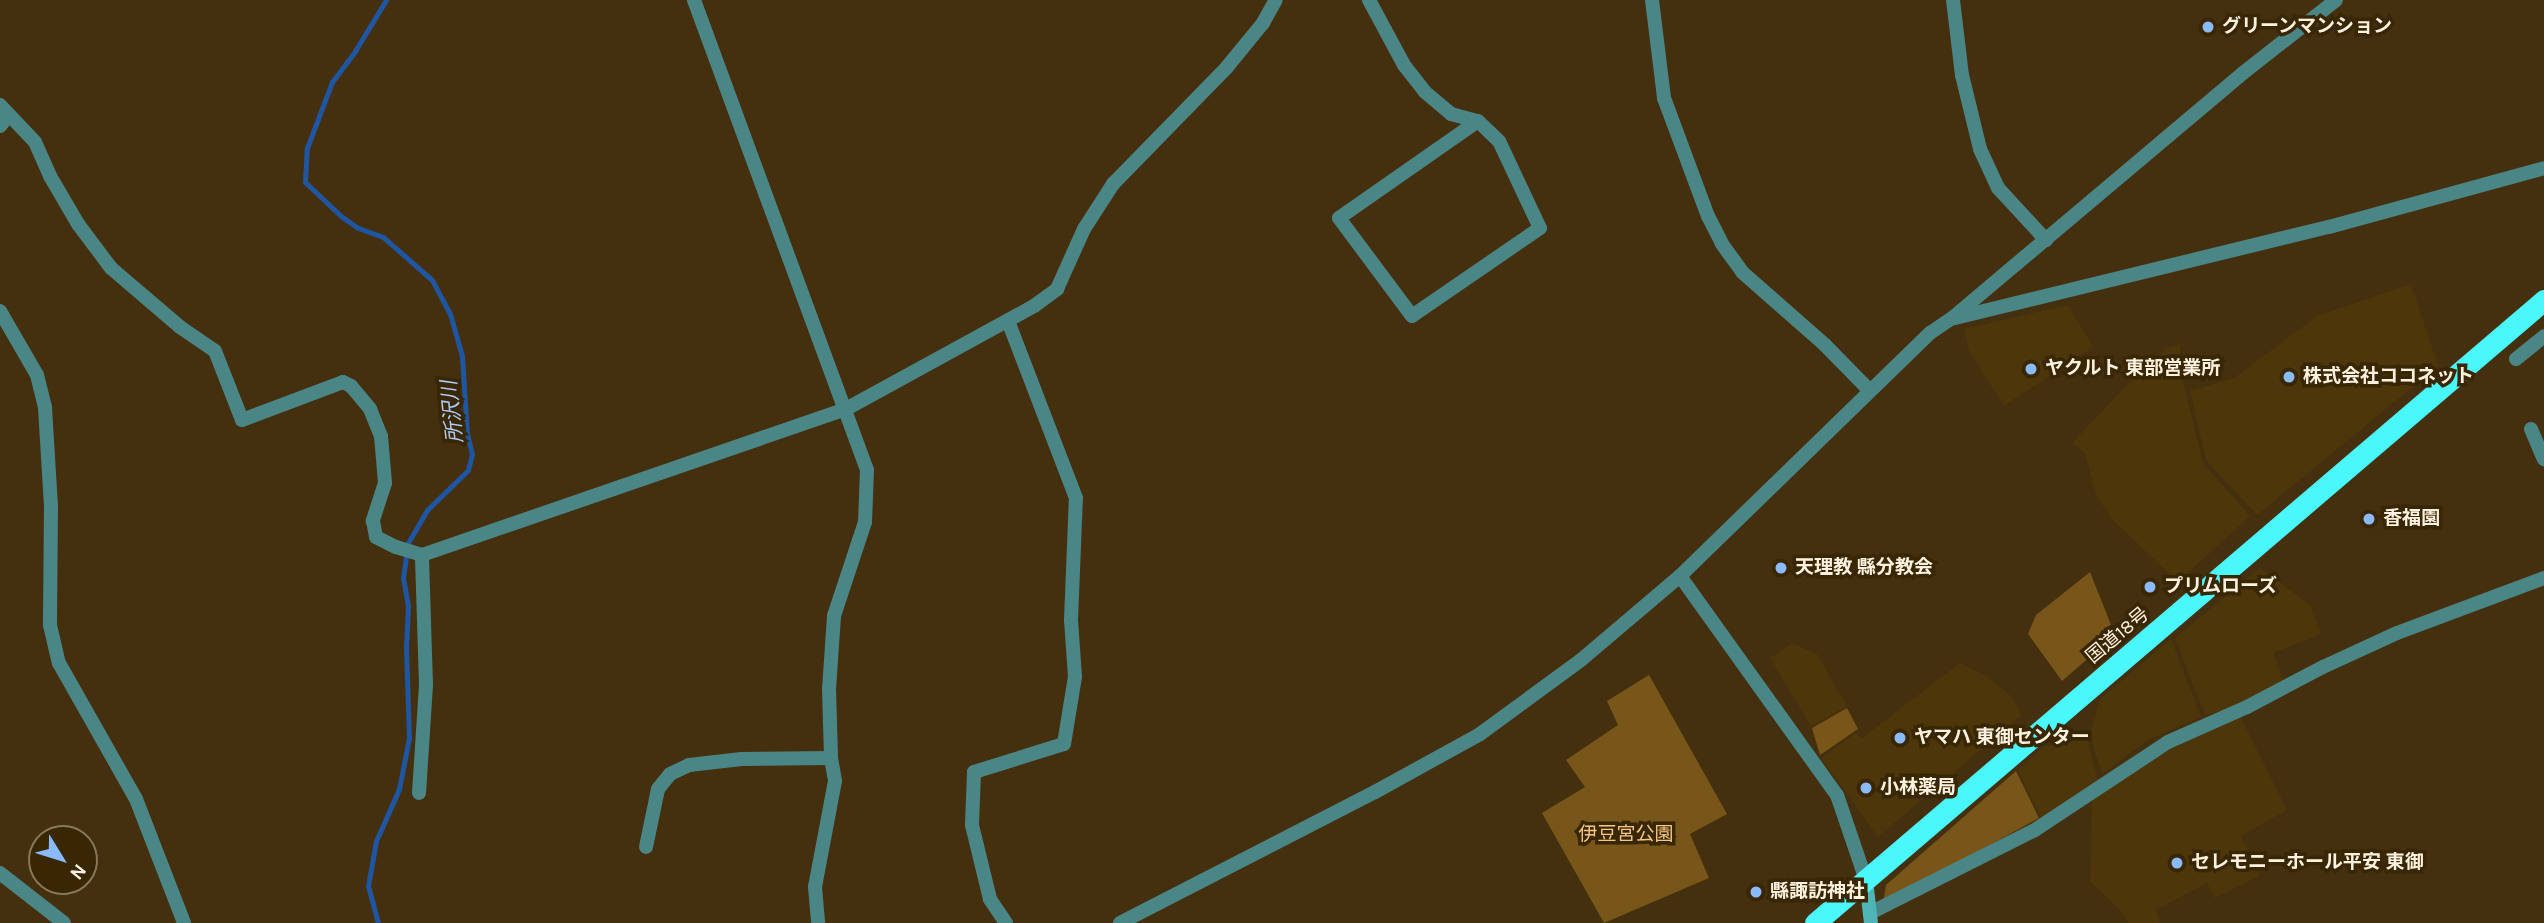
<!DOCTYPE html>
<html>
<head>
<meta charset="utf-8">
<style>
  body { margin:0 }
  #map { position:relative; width:2544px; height:923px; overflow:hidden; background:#44300e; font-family:Karla,"Noto Sans JP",sans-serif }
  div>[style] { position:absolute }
  .built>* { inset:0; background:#4e360b }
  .green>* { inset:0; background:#785619 }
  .stream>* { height:5px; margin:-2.5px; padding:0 2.5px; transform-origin:2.5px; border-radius:2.5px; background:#1e56a2 }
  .street>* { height:14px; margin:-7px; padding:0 7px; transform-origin:7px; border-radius:7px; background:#4b8687 }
  .secondary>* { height:14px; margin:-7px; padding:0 7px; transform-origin:7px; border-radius:7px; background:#4fb4b6 }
  .highway>* { height:21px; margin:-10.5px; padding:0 10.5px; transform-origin:10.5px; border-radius:10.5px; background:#4af7fb }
  .dots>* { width:19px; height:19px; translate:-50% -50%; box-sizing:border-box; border:4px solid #392603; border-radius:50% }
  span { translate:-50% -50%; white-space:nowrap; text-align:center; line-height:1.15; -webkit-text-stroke:7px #392603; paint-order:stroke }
  .poi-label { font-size:19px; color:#fff2e0; font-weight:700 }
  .left { translate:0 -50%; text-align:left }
  .street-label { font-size:19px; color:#fff2e0 }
  .park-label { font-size:19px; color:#f4c783 }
  .water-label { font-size:21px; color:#adcaf4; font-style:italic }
  .north { position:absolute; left:28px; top:825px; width:70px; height:70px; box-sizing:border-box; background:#392603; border:2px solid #88785b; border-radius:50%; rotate:128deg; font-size:19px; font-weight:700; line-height:28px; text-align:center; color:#fff2e0 }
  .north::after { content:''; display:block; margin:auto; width:24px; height:32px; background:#8bbafc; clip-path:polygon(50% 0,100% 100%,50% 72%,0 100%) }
</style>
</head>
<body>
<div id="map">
  <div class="built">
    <div style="clip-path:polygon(2411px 284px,2438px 366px,2257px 515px,2206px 460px,2190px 391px,2234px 378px,2317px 316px)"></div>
    <div style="clip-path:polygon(2068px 305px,2093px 347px,2004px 406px,1969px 351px,1964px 329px)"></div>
    <div style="clip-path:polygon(2181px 344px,2179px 366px,2203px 463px,2250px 516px,2178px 582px,2113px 520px,2097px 497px,2085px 453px,2072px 443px,2126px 386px,2167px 348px)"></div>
    <div style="clip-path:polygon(2260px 568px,2311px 606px,2321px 634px,2273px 653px,2284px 682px,2222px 711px,2205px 715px,2175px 638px)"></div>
    <div style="clip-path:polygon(2171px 639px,2201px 717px,2148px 740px,2102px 774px,2090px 734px,2100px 699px)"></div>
    <div style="clip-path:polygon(1792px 643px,1817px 654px,1847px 706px,1811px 726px,1770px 658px)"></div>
    <div style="clip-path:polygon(1960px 663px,1988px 677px,2012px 697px,2021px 715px,1878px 837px,1821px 758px,1855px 733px,1862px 738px)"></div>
    <div style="clip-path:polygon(2240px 716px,2287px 810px,2241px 836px,2259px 876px,2215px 898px,2207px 883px,2156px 910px,2160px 923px,2128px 923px,2124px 914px,2090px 881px,2092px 799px,2171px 749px)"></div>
    <div style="clip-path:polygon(2087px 739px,2098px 780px,2041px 818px,2018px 770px,2045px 746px)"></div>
  </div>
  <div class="green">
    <div style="clip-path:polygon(2090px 572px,2115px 635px,2062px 681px,2028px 634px,2036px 615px)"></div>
    <div style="clip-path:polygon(1649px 675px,1727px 814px,1690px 834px,1709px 878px,1604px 923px,1542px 813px,1585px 787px,1566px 760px,1618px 725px,1607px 701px)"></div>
    <div style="clip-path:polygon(1847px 708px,1858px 729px,1820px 755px,1812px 728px)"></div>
    <div style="clip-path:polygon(2016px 771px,2039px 818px,1893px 898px,1884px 898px,1886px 885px)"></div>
  </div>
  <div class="stream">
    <div style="left:378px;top:923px;width:38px;rotate:-105deg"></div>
    <div style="left:368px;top:886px;width:46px;rotate:-79.9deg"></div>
    <div style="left:376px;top:841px;width:57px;rotate:-66.1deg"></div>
    <div style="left:399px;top:789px;width:52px;rotate:-78.9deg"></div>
    <div style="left:409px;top:738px;width:90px;rotate:-91.9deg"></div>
    <div style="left:406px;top:648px;width:42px;rotate:-87.3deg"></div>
    <div style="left:408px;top:606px;width:28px;rotate:-100deg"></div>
    <div style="left:403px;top:578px;width:35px;rotate:-82deg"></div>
    <div style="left:408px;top:543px;width:38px;rotate:-60deg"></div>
    <div style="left:427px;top:510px;width:57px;rotate:-44.3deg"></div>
    <div style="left:468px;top:470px;width:16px;rotate:-76deg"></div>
    <div style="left:472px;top:454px;width:21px;rotate:-104deg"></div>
    <div style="left:467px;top:434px;width:78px;rotate:-93.7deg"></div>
    <div style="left:462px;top:356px;width:44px;rotate:-105.9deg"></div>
    <div style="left:450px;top:314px;width:38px;rotate:-118deg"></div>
    <div style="left:432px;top:280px;width:65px;rotate:-138.7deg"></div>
    <div style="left:383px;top:237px;width:27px;rotate:-160deg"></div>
    <div style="left:358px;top:228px;width:19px;rotate:-145deg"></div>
    <div style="left:342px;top:217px;width:51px;rotate:-136.6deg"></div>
    <div style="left:305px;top:182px;width:34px;rotate:-87deg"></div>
    <div style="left:307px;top:148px;width:71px;rotate:-69.3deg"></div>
    <div style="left:332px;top:82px;width:39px;rotate:-53deg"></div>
    <div style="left:355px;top:51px;width:60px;rotate:-58.7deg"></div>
  </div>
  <div class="street">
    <div style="left:694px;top:0;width:501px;rotate:69.79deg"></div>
    <div style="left:867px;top:470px;width:52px;rotate:92.2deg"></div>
    <div style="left:865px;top:522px;width:99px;rotate:108.3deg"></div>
    <div style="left:834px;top:616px;width:73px;rotate:93.9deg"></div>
    <div style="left:829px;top:689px;width:69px;rotate:88.3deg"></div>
    <div style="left:831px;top:758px;width:23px;rotate:80deg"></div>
    <div style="left:835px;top:781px;width:108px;rotate:100.7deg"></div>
    <div style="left:815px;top:887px;width:36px;rotate:85deg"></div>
    <div style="left:1369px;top:0;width:74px;rotate:61.7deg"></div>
    <div style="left:1404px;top:65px;width:34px;rotate:52deg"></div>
    <div style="left:1425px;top:92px;width:34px;rotate:40deg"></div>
    <div style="left:1451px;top:114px;width:28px;rotate:15deg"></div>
    <div style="left:1478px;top:121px;width:29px;rotate:44deg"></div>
    <div style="left:1499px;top:141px;width:96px;rotate:64.8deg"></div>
    <div style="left:1540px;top:228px;width:155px;rotate:145.5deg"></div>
    <div style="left:1412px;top:316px;width:122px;rotate:-126.7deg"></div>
    <div style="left:1339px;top:218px;width:169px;rotate:-34.9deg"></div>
    <div style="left:1652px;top:0;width:99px;rotate:83deg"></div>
    <div style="left:1664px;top:98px;width:126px;rotate:69.6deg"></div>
    <div style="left:1708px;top:216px;width:31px;rotate:63deg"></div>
    <div style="left:1722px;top:244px;width:34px;rotate:54deg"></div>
    <div style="left:1742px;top:272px;width:111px;rotate:41.3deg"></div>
    <div style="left:1825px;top:345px;width:63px;rotate:45.6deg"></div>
    <div style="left:1953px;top:0;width:76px;rotate:83.2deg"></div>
    <div style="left:1962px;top:75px;width:76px;rotate:76.3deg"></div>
    <div style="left:1980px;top:149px;width:43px;rotate:65.2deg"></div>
    <div style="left:1998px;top:188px;width:71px;rotate:47.3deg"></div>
    <div style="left:0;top:105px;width:51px;rotate:46.6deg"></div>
    <div style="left:35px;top:142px;width:37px;rotate:66deg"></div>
    <div style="left:50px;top:176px;width:56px;rotate:59.7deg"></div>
    <div style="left:78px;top:224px;width:55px;rotate:53.1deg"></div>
    <div style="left:111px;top:268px;width:91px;rotate:40.5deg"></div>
    <div style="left:180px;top:327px;width:42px;rotate:34.4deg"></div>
    <div style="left:215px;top:351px;width:74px;rotate:68.6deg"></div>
    <div style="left:242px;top:420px;width:108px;rotate:-20.6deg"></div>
    <div style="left:343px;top:382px;width:9px;rotate:27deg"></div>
    <div style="left:351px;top:386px;width:30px;rotate:50deg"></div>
    <div style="left:370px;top:409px;width:29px;rotate:68deg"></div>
    <div style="left:381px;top:436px;width:47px;rotate:85.1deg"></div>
    <div style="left:385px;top:483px;width:40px;rotate:108deg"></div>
    <div style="left:373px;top:521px;width:16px;rotate:79deg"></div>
    <div style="left:376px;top:537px;width:22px;rotate:27deg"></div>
    <div style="left:396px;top:547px;width:27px;rotate:17deg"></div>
    <div style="left:422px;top:555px;width:448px;rotate:-19deg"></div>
    <div style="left:846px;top:409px;width:214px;rotate:-28.7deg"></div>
    <div style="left:1034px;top:306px;width:29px;rotate:-36deg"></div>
    <div style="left:1057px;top:289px;width:66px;rotate:-65.8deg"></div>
    <div style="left:1084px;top:229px;width:54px;rotate:-57.2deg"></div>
    <div style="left:1113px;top:184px;width:163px;rotate:-45.7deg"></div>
    <div style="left:1227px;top:67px;width:57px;rotate:-50.7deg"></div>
    <div style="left:1263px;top:23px;width:26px;rotate:-61deg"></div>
    <div style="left:0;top:126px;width:14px;rotate:-51deg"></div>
    <div style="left:0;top:311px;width:74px;rotate:60deg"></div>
    <div style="left:37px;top:375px;width:34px;rotate:76deg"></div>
    <div style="left:45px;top:408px;width:97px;rotate:86.5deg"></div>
    <div style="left:51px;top:505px;width:120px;rotate:90.5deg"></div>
    <div style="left:50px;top:625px;width:39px;rotate:77deg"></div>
    <div style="left:59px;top:663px;width:156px;rotate:60.5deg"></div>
    <div style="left:136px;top:799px;width:133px;rotate:68.8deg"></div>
    <div style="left:1955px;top:318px;width:385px;rotate:-13.7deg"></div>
    <div style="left:2329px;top:227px;width:223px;rotate:-15.3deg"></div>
    <div style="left:2516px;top:359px;width:36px;rotate:-39deg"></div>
    <div style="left:2531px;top:429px;width:33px;rotate:67deg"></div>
    <div style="left:1680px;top:576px;width:269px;rotate:54.4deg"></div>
    <div style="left:1837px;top:795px;width:90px;rotate:71.2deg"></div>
    <div style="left:419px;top:793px;width:108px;rotate:-86.3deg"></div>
    <div style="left:426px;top:685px;width:130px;rotate:-91.8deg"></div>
    <div style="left:646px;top:847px;width:59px;rotate:-78.3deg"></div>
    <div style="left:658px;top:789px;width:19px;rotate:-51deg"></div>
    <div style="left:670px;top:774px;width:21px;rotate:-25deg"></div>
    <div style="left:689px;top:765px;width:53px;rotate:-6.5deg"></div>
    <div style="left:742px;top:759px;width:89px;rotate:-0.6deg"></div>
    <div style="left:0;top:873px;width:81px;rotate:38deg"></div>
    <div style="left:1870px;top:913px;width:185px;rotate:-26.7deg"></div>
    <div style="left:2035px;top:830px;width:159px;rotate:-33.5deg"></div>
    <div style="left:2168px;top:742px;width:86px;rotate:-23.9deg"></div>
    <div style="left:2247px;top:707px;width:86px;rotate:-27.8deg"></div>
    <div style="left:2323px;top:667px;width:81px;rotate:-24.7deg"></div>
    <div style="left:2397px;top:633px;width:157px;rotate:-20.5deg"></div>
    <div style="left:1006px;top:923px;width:29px;rotate:-124deg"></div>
    <div style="left:990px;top:899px;width:76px;rotate:-103.7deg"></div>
    <div style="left:972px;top:825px;width:53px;rotate:-87.8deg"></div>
    <div style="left:974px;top:772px;width:94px;rotate:-17.3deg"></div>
    <div style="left:1064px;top:744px;width:68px;rotate:-80.7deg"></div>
    <div style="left:1075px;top:677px;width:57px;rotate:-94deg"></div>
    <div style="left:1071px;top:620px;width:122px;rotate:-87.7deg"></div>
    <div style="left:1076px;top:498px;width:190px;rotate:-111deg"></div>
    <div style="left:1120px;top:923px;width:287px;rotate:-27.2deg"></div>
    <div style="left:1375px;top:792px;width:120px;rotate:-28.9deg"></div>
    <div style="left:1480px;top:734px;width:125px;rotate:-36.2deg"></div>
    <div style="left:1581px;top:660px;width:130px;rotate:-40.3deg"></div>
    <div style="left:1680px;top:576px;width:349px;rotate:-44.2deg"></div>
    <div style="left:1930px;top:333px;width:25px;rotate:-34deg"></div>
    <div style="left:1951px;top:319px;width:382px;rotate:-40.1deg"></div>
    <div style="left:2243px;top:73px;width:118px;rotate:-38.1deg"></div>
  </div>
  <div class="secondary">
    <div style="left:1866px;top:880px;width:43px;rotate:83.4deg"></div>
  </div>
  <div class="highway">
    <div style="left:1815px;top:923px;width:959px;rotate:-40.52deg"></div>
  </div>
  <div class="dots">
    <div style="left:2208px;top:27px;background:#8bbafc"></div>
    <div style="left:2031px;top:369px;background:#8bbafc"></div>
    <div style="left:2289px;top:377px;background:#8bbafc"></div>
    <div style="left:2369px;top:519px;background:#8bbafc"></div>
    <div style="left:1781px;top:568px;background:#8bbafc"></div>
    <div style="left:2150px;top:587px;background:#8bbafc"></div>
    <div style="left:1900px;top:738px;background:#8bbafc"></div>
    <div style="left:1866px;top:788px;background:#8bbafc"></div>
    <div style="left:2177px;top:863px;background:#8bbafc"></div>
    <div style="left:1756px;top:892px;background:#8bbafc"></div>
  </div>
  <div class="poi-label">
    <span class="left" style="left:2222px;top:27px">グリーンマンション</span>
    <span class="left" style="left:2045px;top:369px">ヤクルト 東部営業所</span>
    <span class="left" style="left:2303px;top:377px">株式会社ココネット</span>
    <span class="left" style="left:2383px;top:519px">香福園</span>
    <span class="left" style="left:1795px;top:568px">天理教 縣分教会</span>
    <span class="left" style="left:2164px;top:587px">プリムローズ</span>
    <span class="left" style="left:1914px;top:738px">ヤマハ 東御センター</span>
    <span class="left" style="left:1880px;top:788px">小林薬局</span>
    <span class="left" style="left:2191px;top:863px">セレモニーホール平安 東御</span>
    <span class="left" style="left:1770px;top:892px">縣諏訪神社</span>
  </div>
  <div class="street-label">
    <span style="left:2118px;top:636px;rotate:-40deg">国道18号</span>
  </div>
  <div class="park-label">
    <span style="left:1626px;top:835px">伊豆宮公園</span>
  </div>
  <div class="water-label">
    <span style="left:452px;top:412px;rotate:-96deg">所沢川</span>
  </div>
  <div class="north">N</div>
</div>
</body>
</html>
